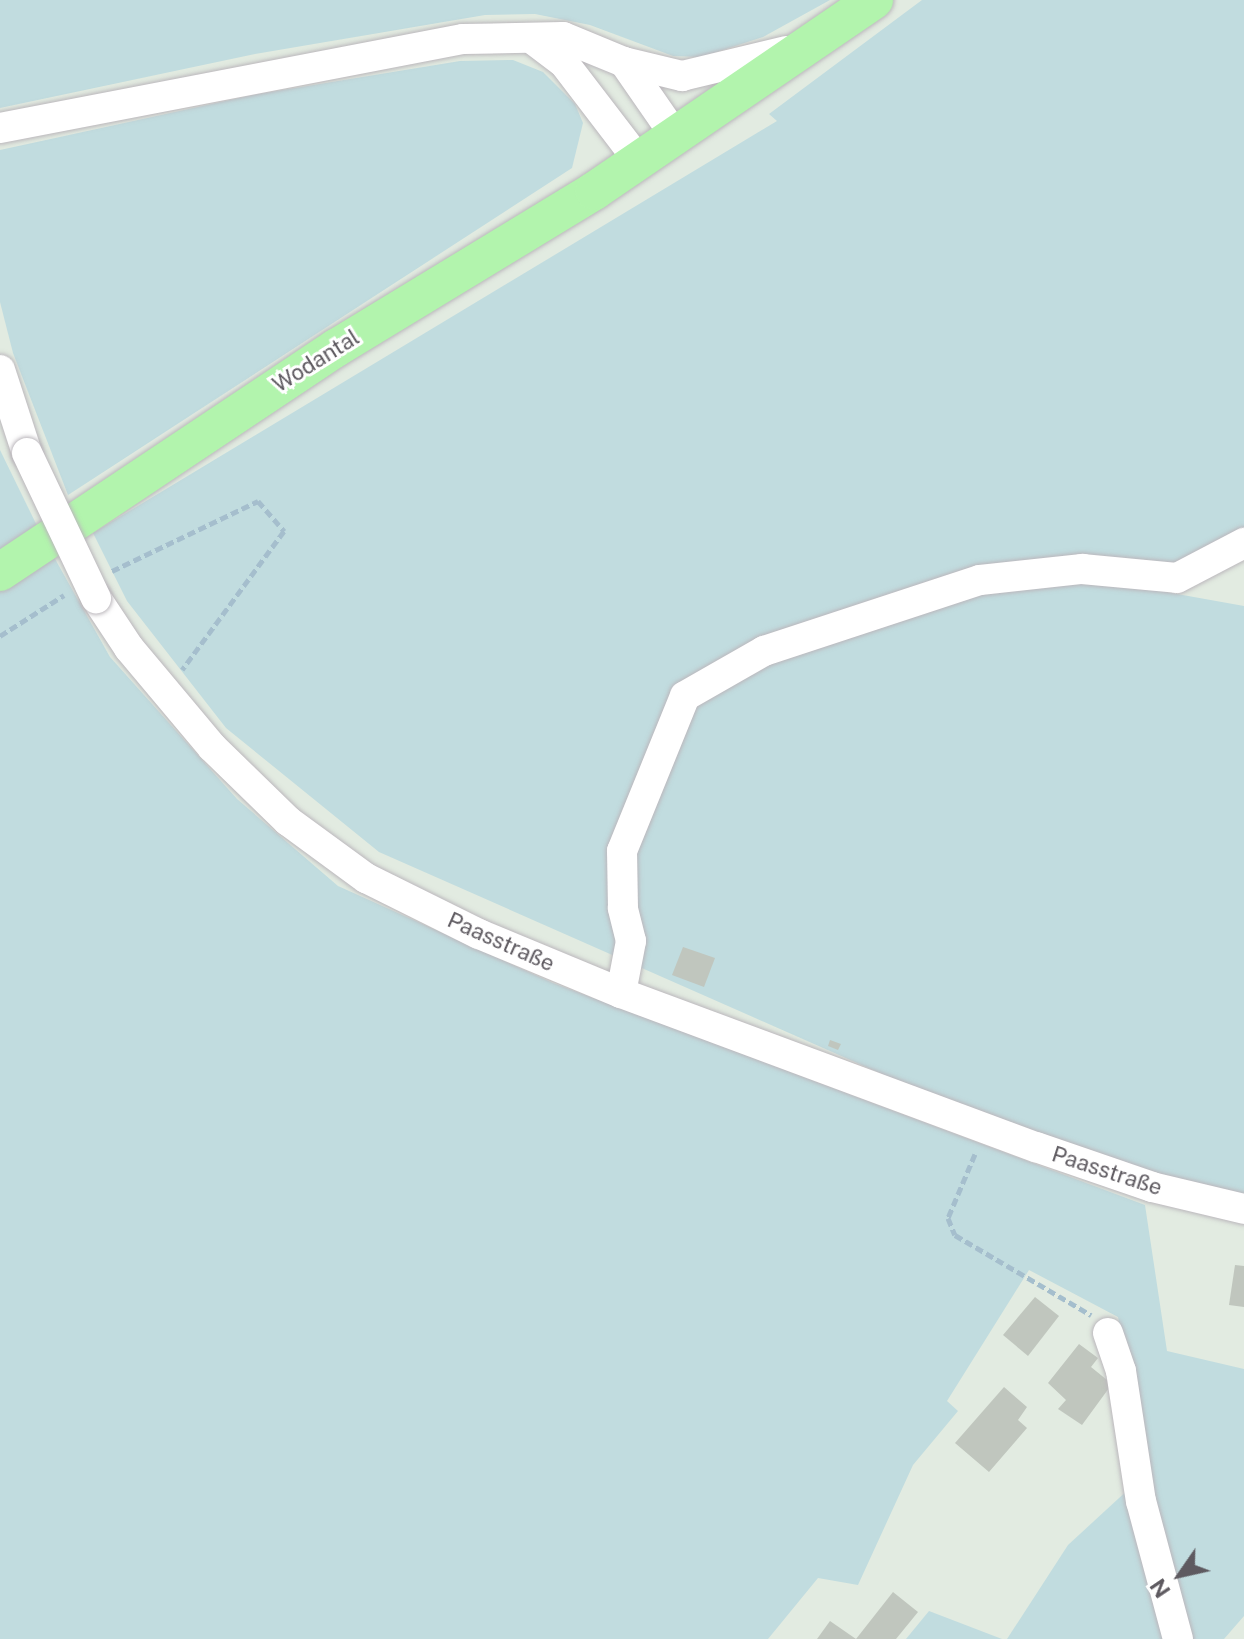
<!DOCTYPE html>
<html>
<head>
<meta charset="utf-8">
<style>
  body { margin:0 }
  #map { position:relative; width:1244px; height:1639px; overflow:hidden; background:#e2ebe1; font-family:"Public Sans",sans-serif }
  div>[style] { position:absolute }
  .green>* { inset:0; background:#c1dcdf }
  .building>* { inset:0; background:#c0c6be }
  .path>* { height:5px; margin-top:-2.5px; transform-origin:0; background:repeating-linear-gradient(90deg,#a5becd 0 8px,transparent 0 12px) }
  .roads { filter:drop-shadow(0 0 2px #bbb7bc) drop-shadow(0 0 2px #bbb7bc) }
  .minor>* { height:30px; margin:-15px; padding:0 15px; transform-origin:15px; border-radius:15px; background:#fff }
  .major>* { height:38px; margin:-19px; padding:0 19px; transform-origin:19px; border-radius:19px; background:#b2f4ad }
  .bridges { filter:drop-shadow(0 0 2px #bbb7bc) drop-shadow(0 0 2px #bbb7bc) }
  .minor-bridge>* { height:30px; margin:-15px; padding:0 15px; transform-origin:15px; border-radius:15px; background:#fff }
  span { translate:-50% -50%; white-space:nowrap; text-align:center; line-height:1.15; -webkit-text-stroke:6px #fff; paint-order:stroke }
  .street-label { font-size:22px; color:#5e5a60 }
  .north { position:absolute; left:1140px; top:1535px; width:80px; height:80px; -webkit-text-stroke:6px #fff; paint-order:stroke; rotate:236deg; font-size:22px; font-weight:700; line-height:32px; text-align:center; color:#5e5a60 }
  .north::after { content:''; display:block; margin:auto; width:28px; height:36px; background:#5e5a60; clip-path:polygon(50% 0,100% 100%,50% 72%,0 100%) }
</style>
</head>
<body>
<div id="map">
  <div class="green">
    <div style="clip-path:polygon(0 0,830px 0,763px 37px,701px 57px,673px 56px,590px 25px,535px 14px,485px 15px,255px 54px,0 108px)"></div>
    <div style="clip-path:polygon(922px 0,1244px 0,1244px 536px,1166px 592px,1244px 606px,1244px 1202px,1009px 1130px,379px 852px,226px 728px,127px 601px,93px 533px,777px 121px,769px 114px)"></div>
    <div style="clip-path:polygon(513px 60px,543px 72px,575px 104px,583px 123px,572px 168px,68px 495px,13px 353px,0 302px,0 150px,253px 95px,460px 61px)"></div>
    <div style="clip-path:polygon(0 450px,41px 534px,0 561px)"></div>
    <div style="clip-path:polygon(50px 550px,110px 657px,237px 799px,338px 886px,553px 983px,1145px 1205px,1167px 1351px,1244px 1369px,1244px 1616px,1224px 1639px,1184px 1639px,1118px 1317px,1029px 1270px,947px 1401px,958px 1411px,913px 1465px,858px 1585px,818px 1578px,768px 1639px,0 1639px,0 585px)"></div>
    <div style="clip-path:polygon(1131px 1487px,1172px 1639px,1007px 1639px,1068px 1545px)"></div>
    <div style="clip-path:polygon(929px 1611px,1002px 1639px,906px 1639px)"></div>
  </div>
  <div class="building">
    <div style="clip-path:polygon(683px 947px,715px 958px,704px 987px,672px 975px)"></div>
    <div style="clip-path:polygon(830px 1040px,841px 1044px,838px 1050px,828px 1046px)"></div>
    <div style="clip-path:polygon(1235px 1265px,1244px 1266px,1244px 1307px,1229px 1305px)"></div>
    <div style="clip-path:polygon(1035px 1297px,1059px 1316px,1028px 1356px,1003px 1335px)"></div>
    <div style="clip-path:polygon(1079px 1344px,1098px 1358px,1091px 1367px,1112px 1384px,1082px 1425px,1058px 1409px,1066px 1400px,1048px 1383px)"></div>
    <div style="clip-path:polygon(1004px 1387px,1027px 1407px,1018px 1420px,1027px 1428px,989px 1472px,955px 1443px)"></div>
    <div style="clip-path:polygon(893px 1592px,918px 1612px,896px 1639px,856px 1639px)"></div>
    <div style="clip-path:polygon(830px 1621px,856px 1639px,817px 1639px)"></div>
  </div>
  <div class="path">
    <div style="left:112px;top:571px;width:162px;rotate:-25.6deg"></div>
    <div style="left:258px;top:501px;width:40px;rotate:49deg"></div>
    <div style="left:284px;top:531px;width:172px;rotate:126.3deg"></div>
    <div style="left:0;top:636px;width:76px;rotate:-32.6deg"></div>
    <div style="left:975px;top:1154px;width:69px;rotate:112.9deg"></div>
    <div style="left:948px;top:1218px;width:18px;rotate:68deg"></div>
    <div style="left:955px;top:1235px;width:158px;rotate:30.5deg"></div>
  </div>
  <div class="roads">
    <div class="minor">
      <div style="left:535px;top:41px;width:36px;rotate:37deg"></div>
      <div style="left:564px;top:63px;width:123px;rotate:52.6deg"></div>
      <div style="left:624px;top:62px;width:91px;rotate:55.3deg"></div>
      <div style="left:0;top:128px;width:471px;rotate:-10.9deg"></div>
      <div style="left:463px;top:39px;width:100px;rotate:-1.1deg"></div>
      <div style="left:563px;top:37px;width:66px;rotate:22.3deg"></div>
      <div style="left:624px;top:62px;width:60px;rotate:13.6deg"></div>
      <div style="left:682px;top:76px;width:107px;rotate:-13.5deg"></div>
      <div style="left:0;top:370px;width:87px;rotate:72deg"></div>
      <div style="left:96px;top:598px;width:60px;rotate:56.6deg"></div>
      <div style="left:129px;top:648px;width:129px;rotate:50deg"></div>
      <div style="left:212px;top:747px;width:106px;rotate:44.2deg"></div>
      <div style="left:288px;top:821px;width:97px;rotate:36.2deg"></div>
      <div style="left:366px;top:878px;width:126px;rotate:26.4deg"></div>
      <div style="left:479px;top:934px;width:154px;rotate:22.6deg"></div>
      <div style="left:621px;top:993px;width:443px;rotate:20.4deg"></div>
      <div style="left:1036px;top:1147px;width:123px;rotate:19deg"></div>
      <div style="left:1152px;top:1187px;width:95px;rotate:13.4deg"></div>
      <div style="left:621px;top:993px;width:53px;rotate:-79.1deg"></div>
      <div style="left:631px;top:941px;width:34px;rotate:-104deg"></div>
      <div style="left:623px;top:908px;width:57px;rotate:-91deg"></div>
      <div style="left:622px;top:851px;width:167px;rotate:-67.9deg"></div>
      <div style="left:685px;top:696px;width:91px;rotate:-29.7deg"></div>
      <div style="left:764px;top:651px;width:227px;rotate:-18.2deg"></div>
      <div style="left:980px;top:580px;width:103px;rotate:-6.2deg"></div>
      <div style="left:1082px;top:569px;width:95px;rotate:5.4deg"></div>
      <div style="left:1177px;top:578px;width:76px;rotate:-27.6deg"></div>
      <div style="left:1108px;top:1333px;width:40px;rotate:71.1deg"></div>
      <div style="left:1121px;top:1371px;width:132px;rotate:81.3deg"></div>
      <div style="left:1141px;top:1501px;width:143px;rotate:75deg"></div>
    </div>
    <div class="major">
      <div style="left:0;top:572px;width:404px;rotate:-33.7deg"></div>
      <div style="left:336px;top:348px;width:302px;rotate:-31.3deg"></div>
      <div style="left:594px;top:191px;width:339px;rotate:-34.3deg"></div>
    </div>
  </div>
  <div class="bridges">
    <div class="minor-bridge">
      <div style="left:27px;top:453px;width:161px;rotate:64.6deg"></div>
    </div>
  </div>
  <div class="street-label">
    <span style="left:316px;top:361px;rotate:-32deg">Wodantal</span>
    <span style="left:501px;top:942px;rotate:24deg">Paasstraße</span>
    <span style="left:1107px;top:1171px;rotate:18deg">Paasstraße</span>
  </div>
  <div class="north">N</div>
</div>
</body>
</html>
